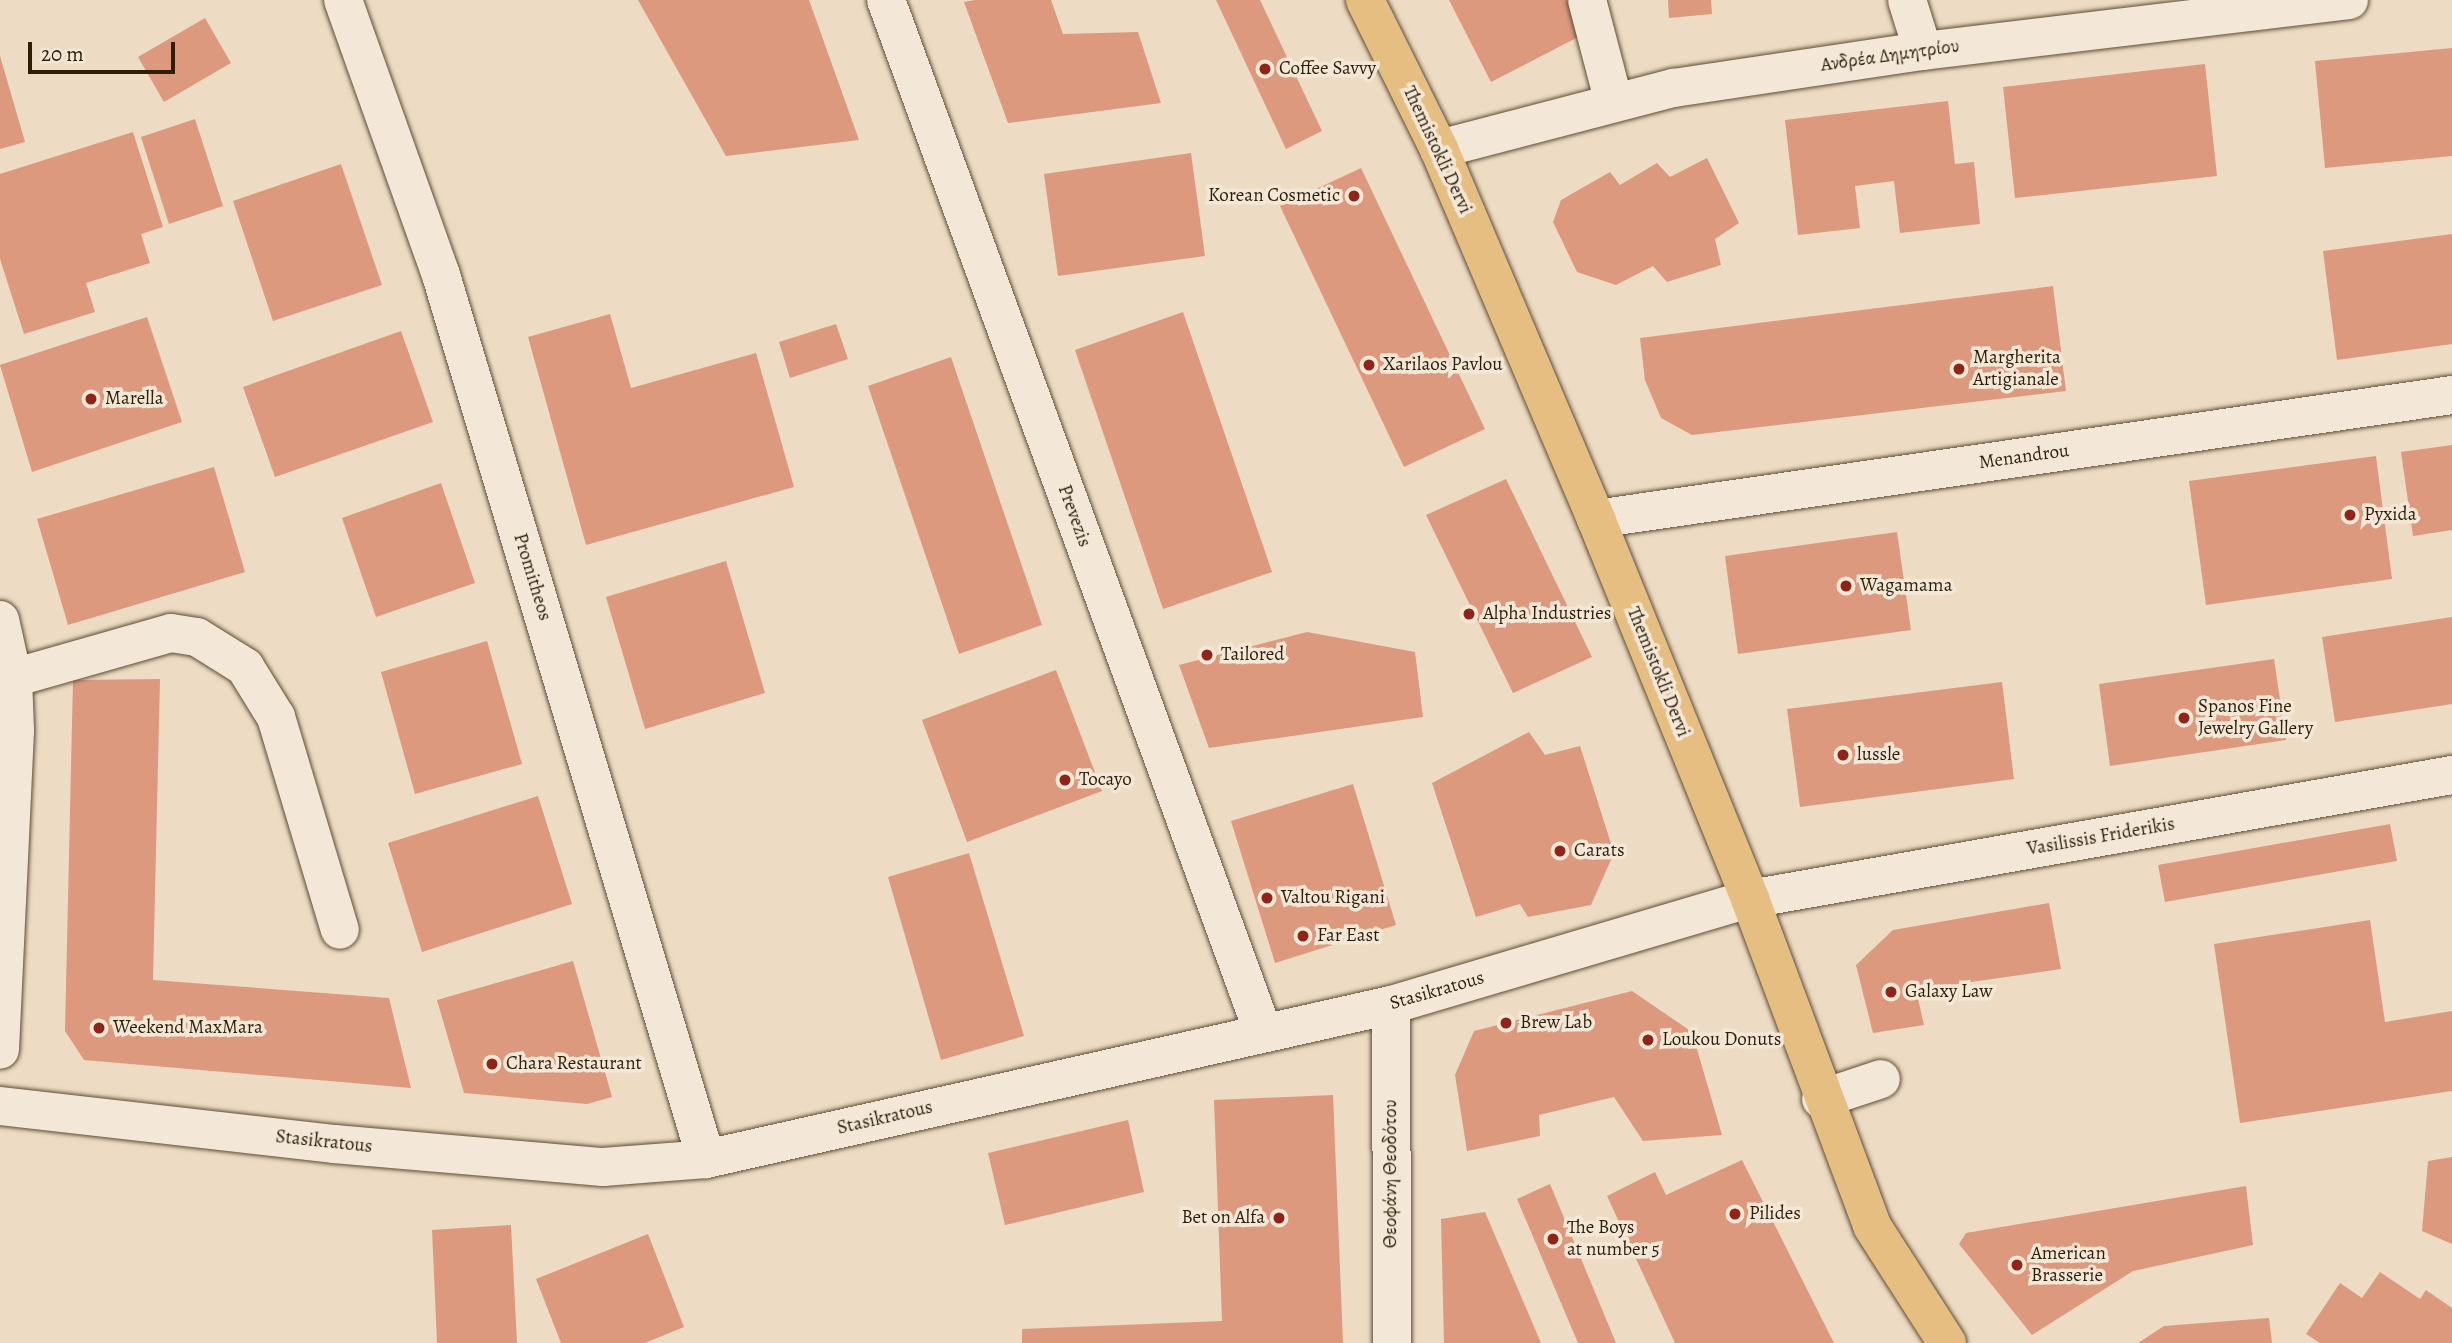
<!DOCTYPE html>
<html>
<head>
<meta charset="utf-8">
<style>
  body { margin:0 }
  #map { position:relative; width:2452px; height:1343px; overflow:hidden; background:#eddbc3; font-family:Alegreya,serif }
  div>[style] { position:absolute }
  .building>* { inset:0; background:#dc997d }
  .roads { filter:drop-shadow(0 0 2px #5e4d36) drop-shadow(0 0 2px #5e4d36) }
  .minor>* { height:38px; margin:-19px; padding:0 19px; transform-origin:19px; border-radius:19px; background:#f3e8d8 }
  .major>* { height:38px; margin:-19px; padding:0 19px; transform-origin:19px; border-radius:19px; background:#e6be82 }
  .dots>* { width:19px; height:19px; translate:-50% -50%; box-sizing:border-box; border:4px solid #f3e8d8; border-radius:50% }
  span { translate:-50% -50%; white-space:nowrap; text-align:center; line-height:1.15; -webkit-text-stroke:7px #f3e8d8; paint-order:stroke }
  .street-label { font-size:19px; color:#2e1e07 }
  .poi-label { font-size:19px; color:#2e1e07 }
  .left { translate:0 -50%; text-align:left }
  .right { translate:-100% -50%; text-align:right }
  .scale { position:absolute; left:28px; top:42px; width:147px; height:32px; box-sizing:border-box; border:4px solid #2e1e07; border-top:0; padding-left:9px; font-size:21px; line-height:24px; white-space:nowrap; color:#2e1e07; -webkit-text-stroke:5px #f3e8d8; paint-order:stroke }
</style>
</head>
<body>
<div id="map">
  <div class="building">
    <div style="clip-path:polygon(638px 0,809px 0,859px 140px,726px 156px)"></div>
    <div style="clip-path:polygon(975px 0,1051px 0,1063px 34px,1138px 32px,1161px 103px,1008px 123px,964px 2px)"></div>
    <div style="clip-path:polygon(1216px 0,1260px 0,1322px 131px,1286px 149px)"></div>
    <div style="clip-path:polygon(1449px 0,1567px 0,1584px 34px,1491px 82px)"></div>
    <div style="clip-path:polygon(1668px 0,1711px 0,1712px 14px,1669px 18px)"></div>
    <div style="clip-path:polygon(205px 18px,231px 63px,164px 102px,138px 57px)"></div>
    <div style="clip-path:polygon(2452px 48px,2452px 156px,2325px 168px,2315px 61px)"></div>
    <div style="clip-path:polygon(0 56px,25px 142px,0 149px)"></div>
    <div style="clip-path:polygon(2205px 64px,2217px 176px,2015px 198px,2003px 87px)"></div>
    <div style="clip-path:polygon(1948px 101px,1955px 164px,1974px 162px,1980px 224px,1900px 233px,1894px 181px,1855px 186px,1860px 228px,1798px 235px,1785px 120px)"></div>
    <div style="clip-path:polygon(195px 119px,223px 206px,169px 224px,141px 137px)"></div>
    <div style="clip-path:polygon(133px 132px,163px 227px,141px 234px,150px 263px,86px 283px,95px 312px,24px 334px,0 259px,0 174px)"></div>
    <div style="clip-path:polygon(1191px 153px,1205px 256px,1058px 276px,1044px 174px)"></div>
    <div style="clip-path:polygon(1707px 158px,1739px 223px,1715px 239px,1721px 265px,1667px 282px,1653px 266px,1616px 285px,1577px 272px,1553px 222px,1561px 200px,1610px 172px,1620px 185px,1657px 163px,1670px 177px)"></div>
    <div style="clip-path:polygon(341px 164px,382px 285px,273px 321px,233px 201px)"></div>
    <div style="clip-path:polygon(1361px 168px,1485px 429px,1404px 467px,1280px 206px)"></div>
    <div style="clip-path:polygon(2452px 234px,2452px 344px,2337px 360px,2323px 251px)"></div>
    <div style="clip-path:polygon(2053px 286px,2066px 391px,1692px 435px,1661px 418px,1645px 380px,1640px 338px)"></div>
    <div style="clip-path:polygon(1183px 312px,1272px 572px,1163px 609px,1075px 350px)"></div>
    <div style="clip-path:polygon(610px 314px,631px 388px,756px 353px,794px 487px,586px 545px,528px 337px)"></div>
    <div style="clip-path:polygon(147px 317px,182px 422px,32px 472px,0 365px)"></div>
    <div style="clip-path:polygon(836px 324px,848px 359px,790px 378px,779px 342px)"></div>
    <div style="clip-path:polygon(401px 331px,433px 422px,275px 477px,243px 387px)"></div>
    <div style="clip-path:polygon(951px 357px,1042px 625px,959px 654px,868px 386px)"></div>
    <div style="clip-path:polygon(2452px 445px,2452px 530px,2413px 536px,2401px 452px)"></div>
    <div style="clip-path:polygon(2376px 456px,2392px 579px,2206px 605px,2189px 481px)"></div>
    <div style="clip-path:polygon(214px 467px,245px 572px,68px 625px,37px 519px)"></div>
    <div style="clip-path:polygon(1506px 479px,1592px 657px,1513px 693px,1426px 515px)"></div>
    <div style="clip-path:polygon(441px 483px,475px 583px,376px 617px,342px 518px)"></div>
    <div style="clip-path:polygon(1897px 532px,1911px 630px,1738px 654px,1725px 556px)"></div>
    <div style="clip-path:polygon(726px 561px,765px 693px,645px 729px,606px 597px)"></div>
    <div style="clip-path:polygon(2452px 617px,2452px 704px,2335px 722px,2322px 637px)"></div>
    <div style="clip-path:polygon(1307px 632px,1415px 652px,1423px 717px,1209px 748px,1179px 665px)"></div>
    <div style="clip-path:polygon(487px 641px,522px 764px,415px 794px,381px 672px)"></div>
    <div style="clip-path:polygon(2274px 659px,2286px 740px,2110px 766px,2099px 684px)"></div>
    <div style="clip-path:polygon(1056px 670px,1102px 791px,967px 842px,922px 720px)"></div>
    <div style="clip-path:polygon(160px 679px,153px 980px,389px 998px,411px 1088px,84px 1060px,65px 1031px,73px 680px)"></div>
    <div style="clip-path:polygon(2002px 682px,2014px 779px,1800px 807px,1787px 709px)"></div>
    <div style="clip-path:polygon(1529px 732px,1545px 755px,1580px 746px,1614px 853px,1591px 905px,1528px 917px,1520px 904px,1476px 917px,1432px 783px)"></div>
    <div style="clip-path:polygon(1353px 784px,1396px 925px,1275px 963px,1231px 821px)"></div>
    <div style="clip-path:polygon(538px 796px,572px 904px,422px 952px,388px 843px)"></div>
    <div style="clip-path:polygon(2390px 824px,2397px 861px,2165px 902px,2158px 865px)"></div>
    <div style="clip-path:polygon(969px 853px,1024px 1036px,941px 1060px,888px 877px)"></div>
    <div style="clip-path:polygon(2049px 903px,2061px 969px,1916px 990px,1924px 1025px,1873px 1033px,1856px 965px,1893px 930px)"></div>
    <div style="clip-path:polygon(2370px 920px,2385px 1022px,2452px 1011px,2452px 1091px,2240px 1123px,2214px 944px)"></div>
    <div style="clip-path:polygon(573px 961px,612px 1097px,587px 1104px,464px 1093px,437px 1000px)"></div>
    <div style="clip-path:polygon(1632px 991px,1692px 1032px,1722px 1135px,1643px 1141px,1614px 1097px,1539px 1115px,1540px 1136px,1467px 1151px,1455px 1075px,1474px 1031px)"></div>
    <div style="clip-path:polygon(1333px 1095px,1343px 1343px,1022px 1343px,1022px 1329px,1222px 1321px,1214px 1100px)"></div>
    <div style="clip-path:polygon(1128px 1120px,1144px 1192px,1005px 1225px,988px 1153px)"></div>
    <div style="clip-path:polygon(2452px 1157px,2452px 1244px,2422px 1231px,2428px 1161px)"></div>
    <div style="clip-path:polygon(1742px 1160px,1834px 1343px,1675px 1343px,1607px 1196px,1655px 1172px,1666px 1195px)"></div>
    <div style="clip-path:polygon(1550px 1184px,1555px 1196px,1616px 1343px,1578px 1343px,1517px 1199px)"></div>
    <div style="clip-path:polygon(2246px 1186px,2253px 1245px,2133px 1271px,2032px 1335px,1959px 1244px,1966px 1233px)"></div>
    <div style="clip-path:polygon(1485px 1212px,1541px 1343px,1444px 1343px,1441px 1219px)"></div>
    <div style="clip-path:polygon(511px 1225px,517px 1343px,437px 1343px,432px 1230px)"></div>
    <div style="clip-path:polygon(648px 1234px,684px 1327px,645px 1343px,561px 1343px,536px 1279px)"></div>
    <div style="clip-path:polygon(2380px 1272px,2420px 1299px,2426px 1290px,2452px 1308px,2452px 1343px,2320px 1343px,2306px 1334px,2340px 1283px,2362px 1298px)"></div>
    <div style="clip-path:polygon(2269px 1318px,2272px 1343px,2138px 1343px,2164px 1326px)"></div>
  </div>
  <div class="roads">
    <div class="minor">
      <div style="left:343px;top:0;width:292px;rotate:70.4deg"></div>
      <div style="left:441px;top:275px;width:923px;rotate:73.31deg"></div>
      <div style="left:886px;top:0;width:1099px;rotate:69.93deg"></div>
      <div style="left:1587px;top:0;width:106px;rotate:75.3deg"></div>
      <div style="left:1907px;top:0;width:53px;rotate:72.6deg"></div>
      <div style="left:1439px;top:149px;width:243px;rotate:-14.6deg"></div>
      <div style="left:1674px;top:88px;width:252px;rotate:-8.5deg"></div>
      <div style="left:1923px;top:51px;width:429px;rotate:-6.8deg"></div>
      <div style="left:1596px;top:519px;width:865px;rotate:-8.24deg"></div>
      <div style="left:0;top:620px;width:59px;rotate:77.4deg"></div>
      <div style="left:13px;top:678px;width:53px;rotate:87.8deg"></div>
      <div style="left:15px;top:731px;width:319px;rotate:92.7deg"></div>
      <div style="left:13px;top:678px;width:164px;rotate:-15.9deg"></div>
      <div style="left:171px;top:633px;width:26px;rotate:9deg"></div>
      <div style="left:197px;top:637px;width:57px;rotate:32deg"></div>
      <div style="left:245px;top:667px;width:59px;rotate:58.2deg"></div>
      <div style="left:276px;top:717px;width:222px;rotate:73.3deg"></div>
      <div style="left:1391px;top:1005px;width:338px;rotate:89.8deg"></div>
      <div style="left:1821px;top:1099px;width:63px;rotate:-18.4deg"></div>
      <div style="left:0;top:1106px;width:336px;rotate:6.5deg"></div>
      <div style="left:334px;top:1144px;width:270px;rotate:4.9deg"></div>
      <div style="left:603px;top:1167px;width:103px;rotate:-4.4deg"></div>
      <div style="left:706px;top:1159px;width:702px;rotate:-12.67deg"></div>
      <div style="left:1391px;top:1005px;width:374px;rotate:-16.5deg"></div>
      <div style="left:1750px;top:899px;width:713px;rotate:-10.02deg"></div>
    </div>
    <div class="major">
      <div style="left:1365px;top:0;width:166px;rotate:63.6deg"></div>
      <div style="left:1439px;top:149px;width:402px;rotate:67deg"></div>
      <div style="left:1596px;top:519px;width:410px;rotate:67.9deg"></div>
      <div style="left:1750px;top:899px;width:349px;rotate:69.5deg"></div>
      <div style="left:1872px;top:1226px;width:139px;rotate:57.3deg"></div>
    </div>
  </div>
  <div class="dots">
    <div style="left:1265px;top:69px;background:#8f2418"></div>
    <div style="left:1354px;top:196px;background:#8f2418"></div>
    <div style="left:1369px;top:365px;background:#8f2418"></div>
    <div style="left:1959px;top:369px;background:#8f2418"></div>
    <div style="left:91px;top:399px;background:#8f2418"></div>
    <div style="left:2350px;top:515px;background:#8f2418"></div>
    <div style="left:1846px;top:586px;background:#8f2418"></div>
    <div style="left:1469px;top:614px;background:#8f2418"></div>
    <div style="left:1207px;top:655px;background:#8f2418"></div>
    <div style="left:2184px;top:718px;background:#8f2418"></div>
    <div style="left:1843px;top:755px;background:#8f2418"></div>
    <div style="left:1065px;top:780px;background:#8f2418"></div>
    <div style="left:1560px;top:851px;background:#8f2418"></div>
    <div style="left:1267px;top:898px;background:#8f2418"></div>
    <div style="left:1303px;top:936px;background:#8f2418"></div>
    <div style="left:1891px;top:992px;background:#8f2418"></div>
    <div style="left:1506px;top:1023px;background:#8f2418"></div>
    <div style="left:99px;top:1028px;background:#8f2418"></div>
    <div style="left:1648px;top:1040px;background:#8f2418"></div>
    <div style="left:492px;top:1064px;background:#8f2418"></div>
    <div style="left:1735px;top:1214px;background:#8f2418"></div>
    <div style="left:1279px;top:1218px;background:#8f2418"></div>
    <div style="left:1553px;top:1239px;background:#8f2418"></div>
    <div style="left:2017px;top:1265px;background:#8f2418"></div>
  </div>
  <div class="street-label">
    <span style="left:1890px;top:56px;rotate:-8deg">Ανδρέα Δημητρίου</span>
    <span style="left:1437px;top:150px;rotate:65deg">Themistokli Dervi</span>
    <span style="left:2024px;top:457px;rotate:-8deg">Menandrou</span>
    <span style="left:1074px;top:516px;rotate:70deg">Prevezis</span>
    <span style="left:532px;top:577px;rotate:73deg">Promitheos</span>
    <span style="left:1658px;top:672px;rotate:68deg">Themistokli Dervi</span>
    <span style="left:2101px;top:837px;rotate:-10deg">Vasilissis Friderikis</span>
    <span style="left:1437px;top:991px;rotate:-16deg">Stasikratous</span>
    <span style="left:885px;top:1118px;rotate:-13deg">Stasikratous</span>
    <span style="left:324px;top:1142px;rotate:6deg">Stasikratous</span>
    <span style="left:1391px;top:1174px;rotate:-90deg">Θεοφάνη Θεοδότου</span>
  </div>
  <div class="poi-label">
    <span class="left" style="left:1279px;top:69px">Coffee Savvy</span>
    <span class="right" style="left:1340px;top:196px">Korean Cosmetic</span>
    <span class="left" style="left:1973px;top:369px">Margherita<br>Artigianale</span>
    <span class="left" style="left:1383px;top:365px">Xarilaos Pavlou</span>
    <span class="left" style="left:105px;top:399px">Marella</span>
    <span class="left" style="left:2364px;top:515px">Pyxida</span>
    <span class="left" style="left:1860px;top:586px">Wagamama</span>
    <span class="left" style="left:1483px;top:614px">Alpha Industries</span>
    <span class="left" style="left:1221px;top:655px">Tailored</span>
    <span class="left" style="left:2198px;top:718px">Spanos Fine<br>Jewelry Gallery</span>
    <span class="left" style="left:1857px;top:755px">lussle</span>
    <span class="left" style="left:1079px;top:780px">Tocayo</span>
    <span class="left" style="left:1574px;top:851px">Carats</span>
    <span class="left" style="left:1281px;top:898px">Valtou Rigani</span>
    <span class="left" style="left:1317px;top:936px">Far East</span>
    <span class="left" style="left:1905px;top:992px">Galaxy Law</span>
    <span class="left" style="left:1520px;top:1023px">Brew Lab</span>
    <span class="left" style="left:113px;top:1028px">Weekend MaxMara</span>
    <span class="left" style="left:1662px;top:1040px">Loukou Donuts</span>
    <span class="left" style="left:506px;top:1064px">Chara Restaurant</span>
    <span class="left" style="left:1749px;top:1214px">Pilides</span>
    <span class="right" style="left:1265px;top:1218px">Bet on Alfa</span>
    <span class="left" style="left:1567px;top:1239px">The Boys<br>at number 5</span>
    <span class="left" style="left:2031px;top:1265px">American<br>Brasserie</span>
  </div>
  <div class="scale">20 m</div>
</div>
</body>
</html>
